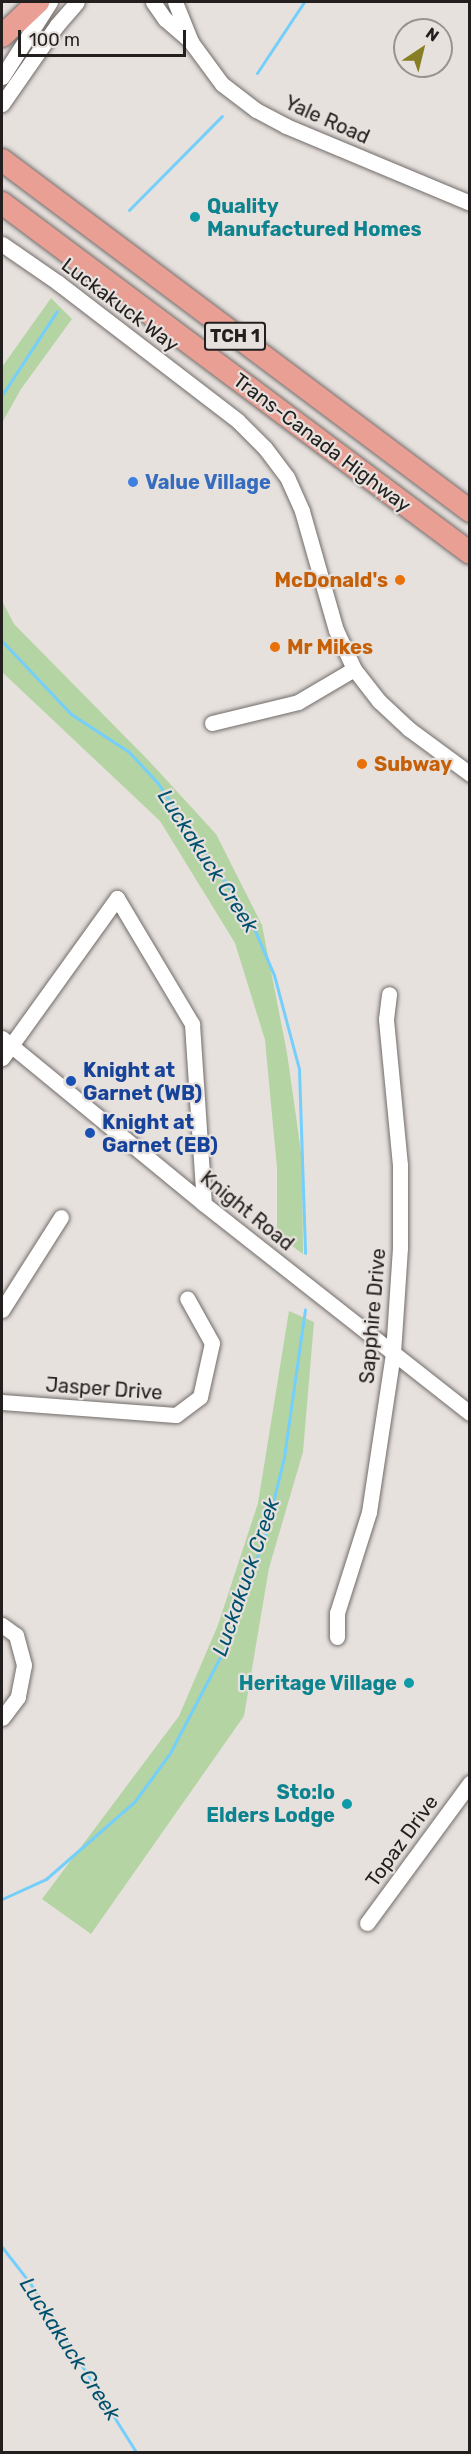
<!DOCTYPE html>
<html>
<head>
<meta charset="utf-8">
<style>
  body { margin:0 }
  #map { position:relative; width:471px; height:2454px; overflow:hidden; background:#e7e1de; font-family:Rubik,sans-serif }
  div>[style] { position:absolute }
  .green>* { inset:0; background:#b4d4a3 }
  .stream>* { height:3px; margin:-1.5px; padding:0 1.5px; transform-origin:1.5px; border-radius:1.5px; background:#74cffb }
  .roads { filter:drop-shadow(0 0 2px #716c69) drop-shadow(0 0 2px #716c69) }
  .minor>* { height:15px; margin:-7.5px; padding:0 7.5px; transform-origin:7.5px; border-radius:7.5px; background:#fff }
  .highway>* { height:22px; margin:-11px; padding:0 11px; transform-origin:11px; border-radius:11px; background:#e99f93 }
  .dots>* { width:16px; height:16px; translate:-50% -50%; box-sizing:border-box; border:3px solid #e7e1de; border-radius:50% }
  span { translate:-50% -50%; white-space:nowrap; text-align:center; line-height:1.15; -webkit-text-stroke:4.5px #e7e1de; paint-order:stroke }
  .shield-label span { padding:2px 4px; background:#e7e1de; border:2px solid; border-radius:4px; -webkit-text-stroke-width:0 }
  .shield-label { font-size:18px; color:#221f1e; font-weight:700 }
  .street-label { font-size:20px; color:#221f1e }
  .culture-label { font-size:20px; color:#0d838f; font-weight:700 }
  .left { translate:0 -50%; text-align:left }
  .right { translate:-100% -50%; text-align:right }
  .shop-label { font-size:20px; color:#366cbe; font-weight:700 }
  .food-label { font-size:20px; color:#c56008; font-weight:700 }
  .transit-label { font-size:20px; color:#164399; font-weight:700 }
  .water-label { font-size:21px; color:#00516d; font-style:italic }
  .frame { position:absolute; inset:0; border:3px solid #221f1e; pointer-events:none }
  .north { position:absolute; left:393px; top:18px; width:60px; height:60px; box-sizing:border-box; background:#e7e1de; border:2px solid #989391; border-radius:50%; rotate:35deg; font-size:16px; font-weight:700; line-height:24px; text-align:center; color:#221f1e }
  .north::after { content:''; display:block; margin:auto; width:21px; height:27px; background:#887e25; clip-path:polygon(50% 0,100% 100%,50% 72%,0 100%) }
  .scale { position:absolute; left:18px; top:30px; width:168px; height:27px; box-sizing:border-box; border:3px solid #221f1e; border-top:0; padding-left:8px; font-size:18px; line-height:21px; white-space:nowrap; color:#221f1e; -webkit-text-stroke:4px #e7e1de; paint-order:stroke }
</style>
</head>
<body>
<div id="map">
  <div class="green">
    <div style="clip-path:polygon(51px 298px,72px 319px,21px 389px,2px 423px,2px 367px)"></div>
    <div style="clip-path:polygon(2px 601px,14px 624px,149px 761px,216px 834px,262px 925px,287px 1053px,302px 1159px,303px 1254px,277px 1235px,277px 1168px,265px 1040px,235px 943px,160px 821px,2px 672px)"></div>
    <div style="clip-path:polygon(289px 1311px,314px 1322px,303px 1452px,269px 1568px,244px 1716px,91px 1934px,42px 1899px,179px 1716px,218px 1625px,258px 1503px)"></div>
  </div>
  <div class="stream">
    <div style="left:257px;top:73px;width:85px;rotate:-56.5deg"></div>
    <div style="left:129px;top:210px;width:132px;rotate:-45.3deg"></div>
    <div style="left:2px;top:395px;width:100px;rotate:-56.8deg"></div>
    <div style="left:2px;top:641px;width:100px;rotate:46.6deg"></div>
    <div style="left:71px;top:714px;width:69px;rotate:33.2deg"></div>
    <div style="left:129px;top:752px;width:41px;rotate:47deg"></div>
    <div style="left:157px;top:782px;width:166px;rotate:55.8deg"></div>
    <div style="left:250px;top:919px;width:61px;rotate:66.8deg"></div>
    <div style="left:274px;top:975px;width:97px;rotate:75.1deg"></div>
    <div style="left:299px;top:1069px;width:184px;rotate:88.1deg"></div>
    <div style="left:2px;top:1899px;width:48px;rotate:-24.4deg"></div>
    <div style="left:46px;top:1879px;width:118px;rotate:-41.2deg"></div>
    <div style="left:135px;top:1801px;width:59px;rotate:-53.9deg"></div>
    <div style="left:170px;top:1753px;width:119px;rotate:-62.4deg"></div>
    <div style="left:225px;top:1648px;width:120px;rotate:-70.5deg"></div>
    <div style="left:265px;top:1535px;width:80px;rotate:-76.3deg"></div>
    <div style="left:284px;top:1457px;width:149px;rotate:-81.9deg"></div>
    <div style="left:2px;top:2247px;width:46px;rotate:52.1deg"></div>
    <div style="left:30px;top:2283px;width:199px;rotate:57.9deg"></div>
  </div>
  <div class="roads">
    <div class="minor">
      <div style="left:153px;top:2px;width:21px;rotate:55deg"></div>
      <div style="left:165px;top:19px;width:35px;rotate:41deg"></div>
      <div style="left:191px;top:42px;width:52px;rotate:53.6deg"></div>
      <div style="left:222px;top:84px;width:43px;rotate:37.4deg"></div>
      <div style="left:256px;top:110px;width:34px;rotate:28deg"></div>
      <div style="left:286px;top:126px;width:199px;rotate:22.7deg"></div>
      <div style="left:175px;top:2px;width:40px;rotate:68deg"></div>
      <div style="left:2px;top:77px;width:89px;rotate:-57.4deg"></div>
      <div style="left:2px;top:104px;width:96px;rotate:-55.2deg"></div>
      <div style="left:57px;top:25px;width:30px;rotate:-49deg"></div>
      <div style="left:2px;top:244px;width:67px;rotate:34.6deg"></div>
      <div style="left:57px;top:282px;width:228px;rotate:37.5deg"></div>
      <div style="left:238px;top:421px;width:38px;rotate:45deg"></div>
      <div style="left:265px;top:448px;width:36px;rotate:53deg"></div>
      <div style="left:287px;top:477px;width:37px;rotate:66deg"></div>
      <div style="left:302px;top:511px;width:124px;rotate:74.1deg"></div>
      <div style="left:336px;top:630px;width:43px;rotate:65.2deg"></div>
      <div style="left:354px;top:669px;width:41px;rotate:52deg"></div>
      <div style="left:379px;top:701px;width:41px;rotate:43deg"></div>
      <div style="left:409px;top:729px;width:76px;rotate:36.4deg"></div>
      <div style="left:212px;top:723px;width:89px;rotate:-13.7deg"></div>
      <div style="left:298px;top:702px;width:65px;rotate:-30.5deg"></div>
      <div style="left:2px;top:1038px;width:261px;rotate:39.4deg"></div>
      <div style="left:204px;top:1204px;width:338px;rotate:38.2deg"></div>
      <div style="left:2px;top:1058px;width:197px;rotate:-54.3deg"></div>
      <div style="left:117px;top:898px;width:147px;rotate:59.2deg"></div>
      <div style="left:192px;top:1024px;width:180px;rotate:86.2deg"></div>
      <div style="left:2px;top:1310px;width:110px;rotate:-57.6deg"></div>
      <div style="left:2px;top:1402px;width:174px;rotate:4.3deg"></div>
      <div style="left:176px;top:1415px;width:30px;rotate:-37deg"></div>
      <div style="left:200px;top:1397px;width:55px;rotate:-77.5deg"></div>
      <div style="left:212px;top:1343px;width:51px;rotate:-119.1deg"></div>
      <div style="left:2px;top:1625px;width:17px;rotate:36deg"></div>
      <div style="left:16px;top:1635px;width:31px;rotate:75deg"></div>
      <div style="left:24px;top:1665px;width:33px;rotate:101deg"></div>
      <div style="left:18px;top:1697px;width:26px;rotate:127deg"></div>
      <div style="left:337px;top:1637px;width:24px;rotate:-90deg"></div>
      <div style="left:337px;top:1613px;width:106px;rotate:-72.4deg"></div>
      <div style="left:369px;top:1512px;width:161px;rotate:-81.4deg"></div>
      <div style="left:393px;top:1353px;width:105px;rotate:-86.2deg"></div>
      <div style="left:400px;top:1248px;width:83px;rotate:-90deg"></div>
      <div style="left:400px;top:1165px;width:147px;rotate:-95.5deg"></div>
      <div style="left:386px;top:1019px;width:25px;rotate:-83deg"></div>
      <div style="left:367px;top:1923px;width:174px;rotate:-53.7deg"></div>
    </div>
    <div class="highway">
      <div style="left:2px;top:36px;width:50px;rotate:-43.4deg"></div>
      <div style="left:2px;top:160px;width:585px;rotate:36.87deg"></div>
      <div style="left:2px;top:203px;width:584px;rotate:36.79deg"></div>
    </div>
  </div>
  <div class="dots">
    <div style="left:195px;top:217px;background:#0f9aa8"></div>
    <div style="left:133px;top:482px;background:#3f7fe0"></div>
    <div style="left:400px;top:580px;background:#e8710a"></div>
    <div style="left:275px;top:647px;background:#e8710a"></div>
    <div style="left:362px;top:764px;background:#e8710a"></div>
    <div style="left:71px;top:1081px;background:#1a4fb4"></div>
    <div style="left:90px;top:1133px;background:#1a4fb4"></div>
    <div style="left:409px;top:1683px;background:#0f9aa8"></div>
    <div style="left:347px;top:1804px;background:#0f9aa8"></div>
  </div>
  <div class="shield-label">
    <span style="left:235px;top:336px">TCH 1</span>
  </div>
  <div class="street-label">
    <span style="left:327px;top:120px;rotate:24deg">Yale Road</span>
    <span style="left:120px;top:305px;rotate:37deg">Luckakuck Way</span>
    <span style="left:322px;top:443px;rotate:37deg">Trans-Canada Highway</span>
    <span style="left:247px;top:1211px;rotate:39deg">Knight Road</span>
    <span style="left:373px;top:1316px;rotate:-85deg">Sapphire Drive</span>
    <span style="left:104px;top:1389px;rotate:4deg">Jasper Drive</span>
    <span style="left:402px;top:1841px;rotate:-54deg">Topaz Drive</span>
  </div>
  <div class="culture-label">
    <span class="left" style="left:207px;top:218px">Quality<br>Manufactured Homes</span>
    <span class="right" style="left:397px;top:1683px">Heritage Village</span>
    <span class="right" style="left:335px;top:1804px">Sto:lo<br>Elders Lodge</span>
  </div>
  <div class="shop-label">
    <span class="left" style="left:145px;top:482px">Value Village</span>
  </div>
  <div class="food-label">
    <span class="right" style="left:388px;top:580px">McDonald's</span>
    <span class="left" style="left:287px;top:647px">Mr Mikes</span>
    <span class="left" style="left:374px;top:764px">Subway</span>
  </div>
  <div class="transit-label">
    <span class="left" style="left:83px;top:1082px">Knight at<br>Garnet (WB)</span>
    <span class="left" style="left:102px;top:1134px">Knight at<br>Garnet (EB)</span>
  </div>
  <div class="water-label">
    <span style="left:208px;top:861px;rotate:57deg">Luckakuck Creek</span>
    <span style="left:246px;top:1577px;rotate:-71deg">Luckakuck Creek</span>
    <span style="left:70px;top:2349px;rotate:57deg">Luckakuck Creek</span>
  </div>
  <div class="frame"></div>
  <div class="north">N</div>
  <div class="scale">100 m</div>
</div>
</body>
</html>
